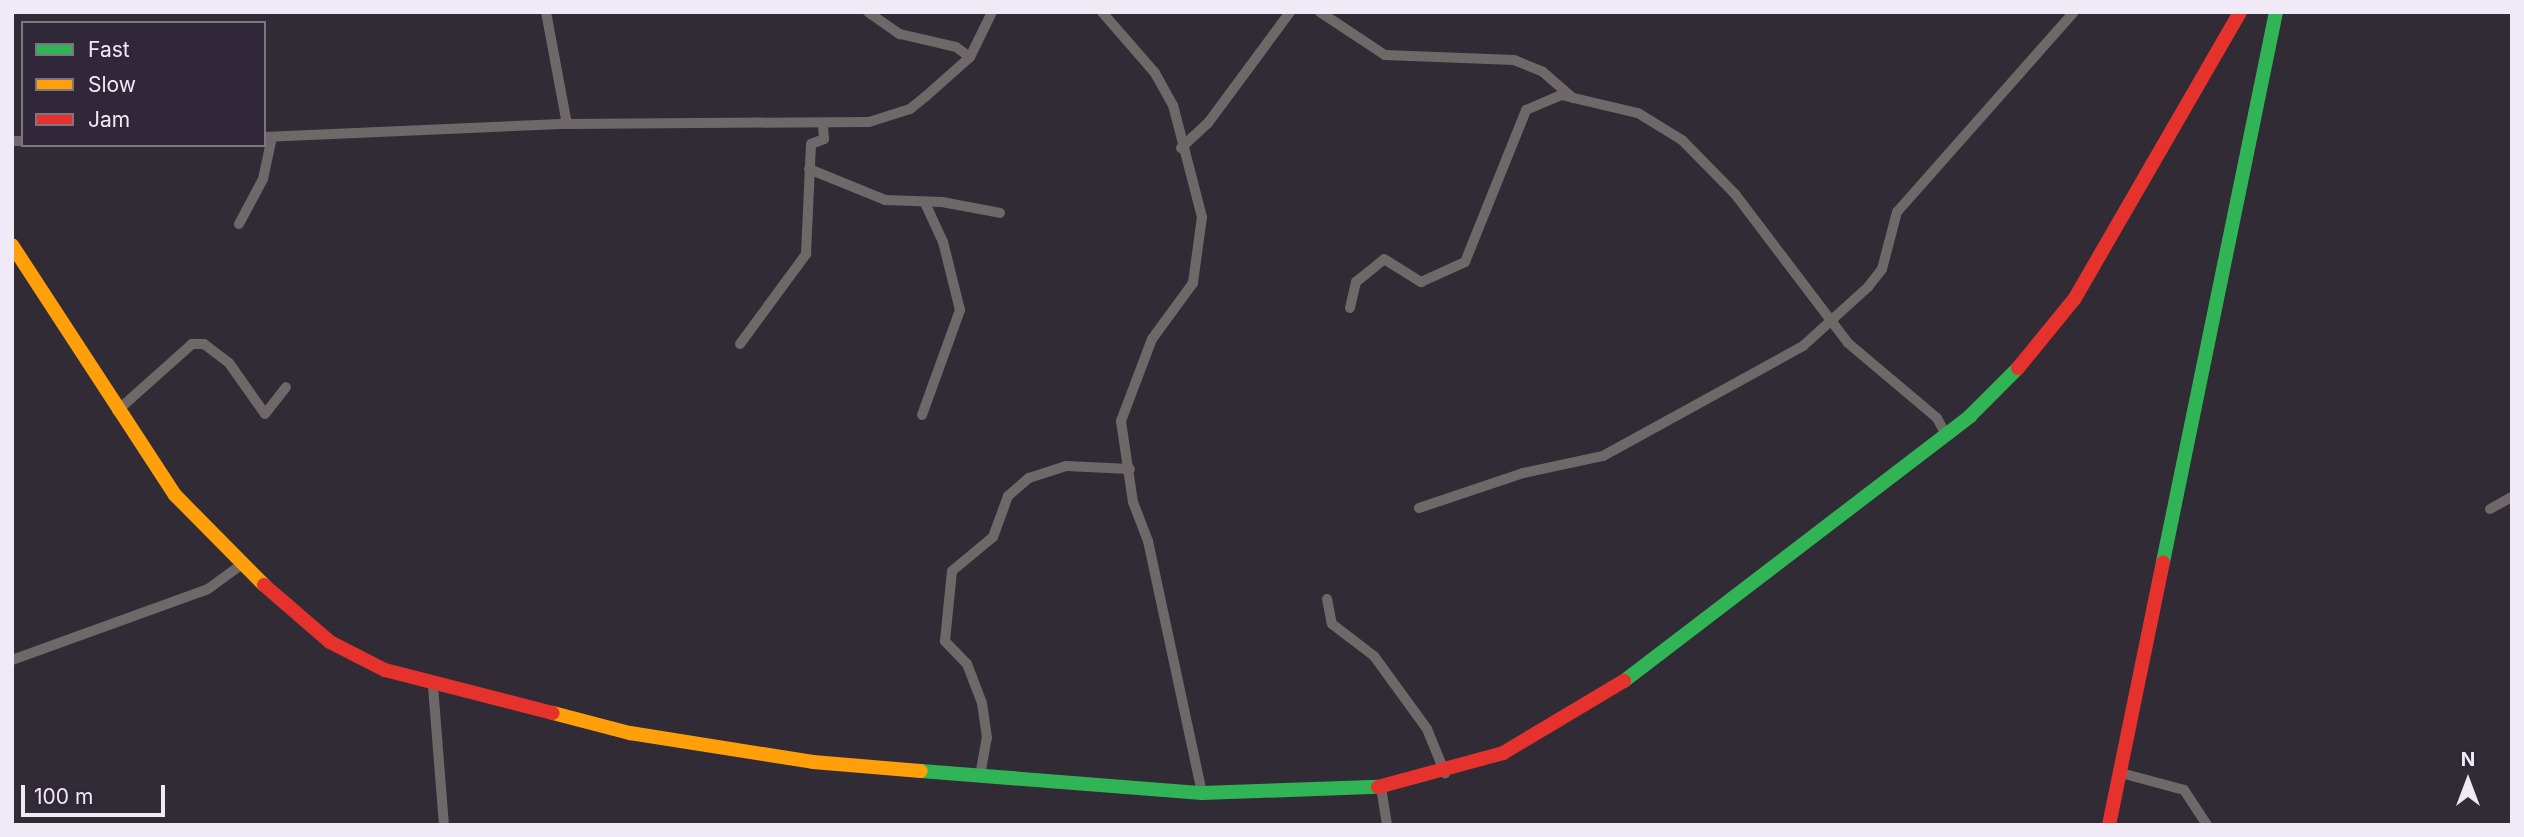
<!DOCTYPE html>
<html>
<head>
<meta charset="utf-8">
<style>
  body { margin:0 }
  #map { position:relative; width:2524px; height:837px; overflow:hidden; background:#302b34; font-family:Inter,sans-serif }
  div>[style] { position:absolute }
  .street>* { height:10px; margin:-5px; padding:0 5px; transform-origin:5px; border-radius:5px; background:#6f6868 }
  .fast>* { height:14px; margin:-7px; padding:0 7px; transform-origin:7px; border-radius:7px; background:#30b455 }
  .slow>* { height:14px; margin:-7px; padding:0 7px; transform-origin:7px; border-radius:7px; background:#ff9f0a }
  .jam>* { height:14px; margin:-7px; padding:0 7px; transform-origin:7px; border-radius:7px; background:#e5322d }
  span { translate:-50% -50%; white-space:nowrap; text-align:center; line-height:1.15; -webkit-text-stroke:6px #302738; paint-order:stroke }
  .frame { position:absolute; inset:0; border:14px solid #f0eaf6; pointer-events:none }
  .legend { position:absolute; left:21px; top:21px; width:245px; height:126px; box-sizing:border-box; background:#302738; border:2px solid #7d7584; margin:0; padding:9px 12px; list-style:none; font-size:21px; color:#f0eaf6 }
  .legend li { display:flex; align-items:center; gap:14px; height:35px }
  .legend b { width:35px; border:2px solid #7d7584 }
  .north { position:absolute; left:2433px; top:746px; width:70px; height:70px; -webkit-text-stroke:5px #302738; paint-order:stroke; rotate:0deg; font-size:19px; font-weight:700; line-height:28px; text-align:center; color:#f0eaf6 }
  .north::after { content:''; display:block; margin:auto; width:24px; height:32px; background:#f0eaf6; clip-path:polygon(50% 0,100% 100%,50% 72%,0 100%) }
  .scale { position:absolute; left:21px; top:785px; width:144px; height:32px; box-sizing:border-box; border:4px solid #f0eaf6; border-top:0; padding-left:9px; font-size:21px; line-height:24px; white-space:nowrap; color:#f0eaf6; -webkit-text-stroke:5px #302738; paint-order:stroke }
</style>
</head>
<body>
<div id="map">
  <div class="street">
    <div style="left:546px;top:12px;width:114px;rotate:79.4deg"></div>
    <div style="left:868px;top:12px;width:39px;rotate:35deg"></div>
    <div style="left:900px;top:34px;width:57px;rotate:13.1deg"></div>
    <div style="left:956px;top:47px;width:17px;rotate:36deg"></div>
    <div style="left:1102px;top:12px;width:81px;rotate:49deg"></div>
    <div style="left:1155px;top:73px;width:37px;rotate:61deg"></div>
    <div style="left:1173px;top:105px;width:116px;rotate:75.5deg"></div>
    <div style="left:1202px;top:217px;width:67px;rotate:97.8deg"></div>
    <div style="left:1193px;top:283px;width:69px;rotate:126.2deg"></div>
    <div style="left:1152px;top:339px;width:88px;rotate:110.7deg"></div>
    <div style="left:1121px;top:421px;width:82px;rotate:81.6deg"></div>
    <div style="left:1133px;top:502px;width:42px;rotate:69deg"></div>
    <div style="left:1148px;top:541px;width:258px;rotate:77.9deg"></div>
    <div style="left:1320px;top:12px;width:78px;rotate:33.5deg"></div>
    <div style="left:1385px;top:55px;width:129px;rotate:2.2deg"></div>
    <div style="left:1514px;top:60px;width:31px;rotate:22deg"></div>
    <div style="left:1543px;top:72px;width:40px;rotate:41deg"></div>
    <div style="left:264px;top:137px;width:303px;rotate:-2.5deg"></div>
    <div style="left:567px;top:124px;width:302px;rotate:-0.4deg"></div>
    <div style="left:869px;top:122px;width:43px;rotate:-17.6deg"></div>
    <div style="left:910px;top:109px;width:19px;rotate:-39deg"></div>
    <div style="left:925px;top:97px;width:60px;rotate:-41.6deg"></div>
    <div style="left:970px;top:57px;width:50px;rotate:-63.9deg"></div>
    <div style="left:12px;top:141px;width:11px"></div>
    <div style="left:1181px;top:148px;width:37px;rotate:-43deg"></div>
    <div style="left:1208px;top:123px;width:138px;rotate:-53.5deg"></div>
    <div style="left:809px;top:169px;width:82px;rotate:22.2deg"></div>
    <div style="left:885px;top:200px;width:57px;rotate:2deg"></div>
    <div style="left:942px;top:202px;width:59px;rotate:10.7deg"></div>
    <div style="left:239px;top:224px;width:51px;rotate:-61.9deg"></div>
    <div style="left:263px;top:179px;width:43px;rotate:-77.9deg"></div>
    <div style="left:1350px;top:308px;width:27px;rotate:-77deg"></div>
    <div style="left:1356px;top:282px;width:36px;rotate:-39deg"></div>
    <div style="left:1384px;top:259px;width:44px;rotate:31.9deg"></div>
    <div style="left:1421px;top:282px;width:48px;rotate:-24.4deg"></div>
    <div style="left:1465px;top:262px;width:164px;rotate:-68.1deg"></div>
    <div style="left:1526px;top:110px;width:38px;rotate:-23deg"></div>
    <div style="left:1561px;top:95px;width:79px;rotate:13.2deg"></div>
    <div style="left:1638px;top:113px;width:52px;rotate:31.5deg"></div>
    <div style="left:1682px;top:140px;width:76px;rotate:45.5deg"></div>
    <div style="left:1735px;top:194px;width:187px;rotate:52.8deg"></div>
    <div style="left:1848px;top:343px;width:116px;rotate:40.1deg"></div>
    <div style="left:1937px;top:418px;width:19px;rotate:62deg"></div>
    <div style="left:740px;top:344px;width:112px;rotate:-53.7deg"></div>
    <div style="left:806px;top:254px;width:110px;rotate:-87.4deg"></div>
    <div style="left:811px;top:144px;width:14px;rotate:-21deg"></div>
    <div style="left:824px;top:139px;width:16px;rotate:-94deg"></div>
    <div style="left:117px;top:411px;width:101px;rotate:-41.8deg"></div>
    <div style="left:192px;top:344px;width:12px"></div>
    <div style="left:204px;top:344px;width:31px;rotate:37deg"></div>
    <div style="left:229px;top:363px;width:62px;rotate:54.8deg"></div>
    <div style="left:265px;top:414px;width:34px;rotate:-52deg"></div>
    <div style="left:922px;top:415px;width:112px;rotate:-70.1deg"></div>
    <div style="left:960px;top:310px;width:70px;rotate:-104deg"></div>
    <div style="left:943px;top:242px;width:43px;rotate:-114.8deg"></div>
    <div style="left:1419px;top:508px;width:110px;rotate:-18.6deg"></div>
    <div style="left:1523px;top:473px;width:82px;rotate:-12deg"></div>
    <div style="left:1603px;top:456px;width:228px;rotate:-28.8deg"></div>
    <div style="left:1803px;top:346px;width:88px;rotate:-42.2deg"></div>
    <div style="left:1868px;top:287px;width:23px;rotate:-52deg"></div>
    <div style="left:1882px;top:269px;width:59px;rotate:-75.3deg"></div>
    <div style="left:1897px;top:212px;width:267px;rotate:-48.5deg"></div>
    <div style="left:2490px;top:509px;width:25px;rotate:-29deg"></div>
    <div style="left:1327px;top:599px;width:25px;rotate:79deg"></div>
    <div style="left:1332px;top:624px;width:53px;rotate:37.3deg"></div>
    <div style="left:1374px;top:656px;width:90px;rotate:54deg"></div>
    <div style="left:1427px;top:729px;width:48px;rotate:67.8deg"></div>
    <div style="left:12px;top:660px;width:208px;rotate:-19.9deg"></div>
    <div style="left:208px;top:589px;width:39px;rotate:-36deg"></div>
    <div style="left:433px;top:686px;width:139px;rotate:85.5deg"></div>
    <div style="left:2121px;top:773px;width:65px;rotate:15.1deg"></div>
    <div style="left:2184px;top:790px;width:42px;rotate:56.7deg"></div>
    <div style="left:980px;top:776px;width:39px;rotate:-80deg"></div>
    <div style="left:987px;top:738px;width:35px;rotate:-98deg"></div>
    <div style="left:982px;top:703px;width:42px;rotate:-111deg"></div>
    <div style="left:967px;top:664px;width:32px;rotate:-134deg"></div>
    <div style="left:945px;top:641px;width:70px;rotate:-84.3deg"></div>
    <div style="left:952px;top:571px;width:53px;rotate:-39.7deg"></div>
    <div style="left:993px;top:537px;width:44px;rotate:-69.9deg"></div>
    <div style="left:1008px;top:496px;width:28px;rotate:-41deg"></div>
    <div style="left:1029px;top:478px;width:39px;rotate:-18deg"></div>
    <div style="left:1066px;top:466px;width:64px;rotate:2.7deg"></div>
    <div style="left:1381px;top:787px;width:38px;rotate:81deg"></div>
  </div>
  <div class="fast">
    <div style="left:2163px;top:562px;width:561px;rotate:-78.39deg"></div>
    <div style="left:1624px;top:681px;width:436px;rotate:-37.4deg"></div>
    <div style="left:1970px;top:416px;width:68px;rotate:-45deg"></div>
    <div style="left:921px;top:771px;width:282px;rotate:4.5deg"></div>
    <div style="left:1202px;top:793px;width:176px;rotate:-2deg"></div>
  </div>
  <div class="slow">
    <div style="left:12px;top:245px;width:298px;rotate:56.9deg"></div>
    <div style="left:175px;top:495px;width:127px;rotate:45.3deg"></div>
    <div style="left:553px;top:713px;width:80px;rotate:14.6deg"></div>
    <div style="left:630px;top:733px;width:185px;rotate:9deg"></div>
    <div style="left:813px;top:762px;width:108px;rotate:4.8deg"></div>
  </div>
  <div class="jam">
    <div style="left:2018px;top:368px;width:90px;rotate:-50.8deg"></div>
    <div style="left:2075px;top:298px;width:330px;rotate:-60deg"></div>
    <div style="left:264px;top:585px;width:87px;rotate:40.8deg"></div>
    <div style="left:330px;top:642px;width:62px;rotate:27deg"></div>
    <div style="left:385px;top:670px;width:173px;rotate:14.4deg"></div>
    <div style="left:1378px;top:787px;width:130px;rotate:-15.2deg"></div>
    <div style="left:1503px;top:753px;width:141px;rotate:-30.8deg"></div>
    <div style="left:2109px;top:825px;width:268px;rotate:-78.4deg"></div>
  </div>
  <div class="frame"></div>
  <ul class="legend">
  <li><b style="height:9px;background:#30b455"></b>Fast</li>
  <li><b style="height:9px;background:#ff9f0a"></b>Slow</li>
  <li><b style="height:9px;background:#e5322d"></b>Jam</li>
  </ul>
  <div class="north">N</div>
  <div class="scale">100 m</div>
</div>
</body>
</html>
